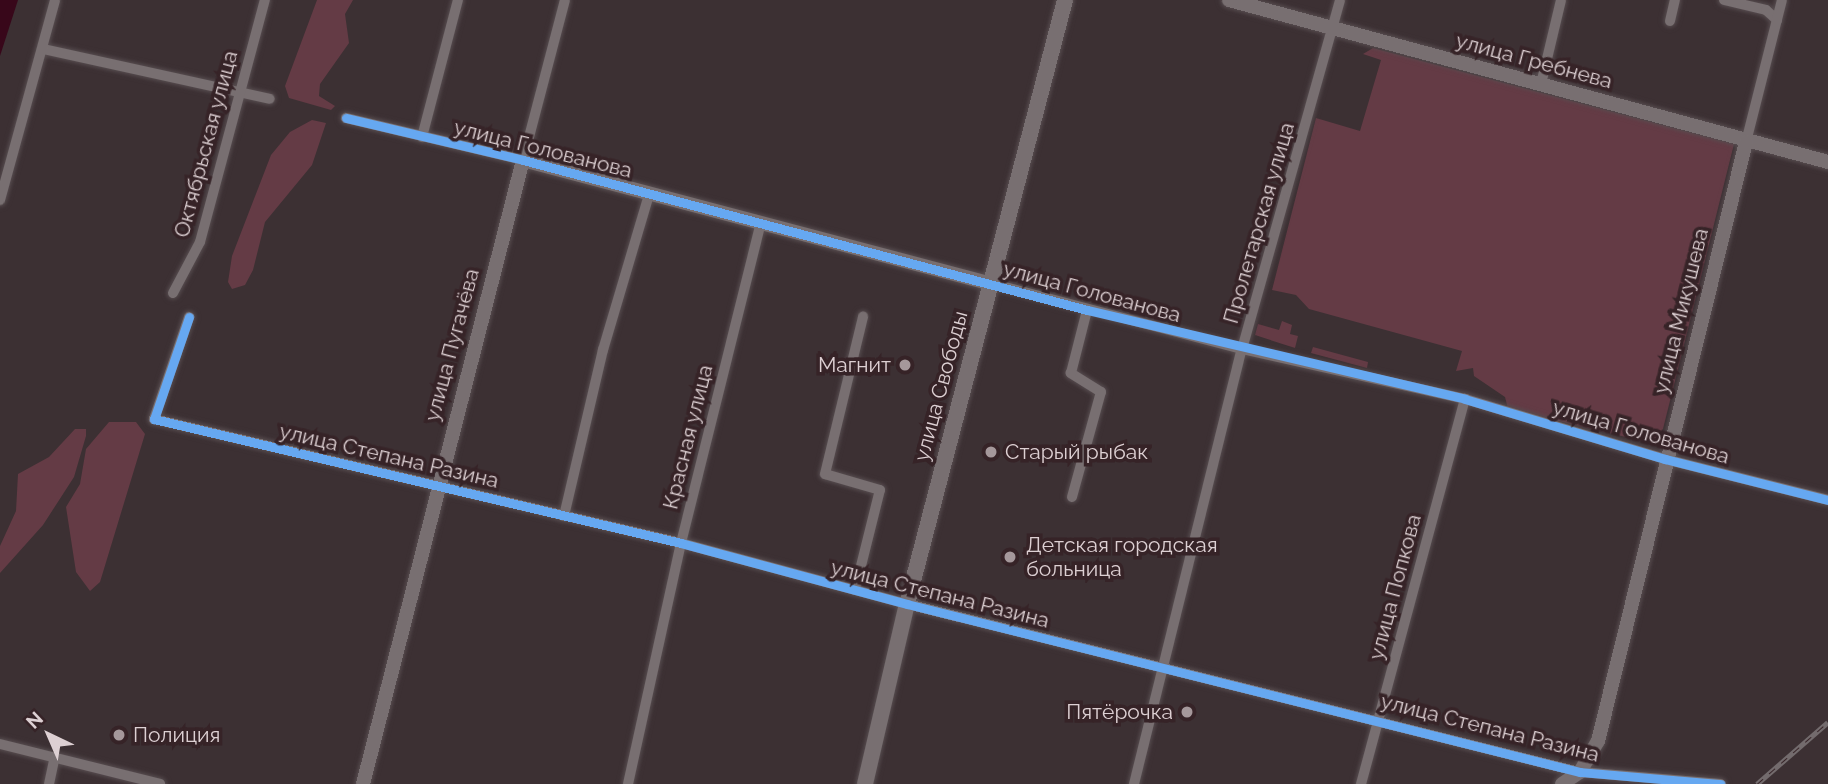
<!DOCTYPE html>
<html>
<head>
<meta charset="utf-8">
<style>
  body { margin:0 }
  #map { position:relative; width:1828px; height:784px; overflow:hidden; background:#3c3033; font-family:Raleway,sans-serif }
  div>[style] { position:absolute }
  .green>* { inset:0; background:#643b45 }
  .water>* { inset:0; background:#38071a }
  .roads { filter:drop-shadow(0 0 2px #574d50) drop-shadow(0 0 2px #574d50) }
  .minor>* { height:10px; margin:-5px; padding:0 5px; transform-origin:5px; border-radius:5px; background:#786f71 }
  .tertiary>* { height:14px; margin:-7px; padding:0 7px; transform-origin:7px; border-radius:7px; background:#786f71 }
  .secondary>* { height:16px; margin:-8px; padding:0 8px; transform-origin:8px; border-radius:8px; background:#786f71 }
  .rail>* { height:5px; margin-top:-2.5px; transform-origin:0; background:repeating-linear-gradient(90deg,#362327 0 8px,#736b6d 0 16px); box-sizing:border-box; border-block:2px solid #736b6d }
  .cycleway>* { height:9px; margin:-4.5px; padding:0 4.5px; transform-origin:4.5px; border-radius:4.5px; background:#66a8f1 }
  .dots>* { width:19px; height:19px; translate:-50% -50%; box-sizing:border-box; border:4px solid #362327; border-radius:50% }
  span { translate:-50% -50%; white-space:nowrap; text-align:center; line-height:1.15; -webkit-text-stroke:7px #362327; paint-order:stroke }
  .street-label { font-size:21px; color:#ddd0d3 }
  .poi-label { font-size:21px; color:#ddd0d3 }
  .right { translate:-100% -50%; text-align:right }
  .left { translate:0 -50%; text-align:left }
  .north { position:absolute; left:14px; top:700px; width:70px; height:70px; -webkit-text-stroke:5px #362327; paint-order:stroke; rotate:316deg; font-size:19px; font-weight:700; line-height:28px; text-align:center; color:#ddd0d3 }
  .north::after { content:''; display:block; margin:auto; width:24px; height:32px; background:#ddd0d3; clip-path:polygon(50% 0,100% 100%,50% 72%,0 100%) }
</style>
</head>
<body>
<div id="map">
  <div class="green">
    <div style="clip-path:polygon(317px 0,353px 0,345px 14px,349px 43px,320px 84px,319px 96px,335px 106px,331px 110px,289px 98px,285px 86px)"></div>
    <div style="clip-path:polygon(1373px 48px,1734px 144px,1663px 429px,1651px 443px,1508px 409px,1505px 397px,1474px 376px,1473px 368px,1456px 371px,1462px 351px,1309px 309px,1296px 295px,1272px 290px,1316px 118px,1360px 131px,1381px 60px,1363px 54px)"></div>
    <div style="clip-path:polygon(312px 120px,326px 123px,312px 165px,265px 222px,253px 270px,245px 285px,232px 289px,228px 282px,232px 256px,271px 155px,290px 132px)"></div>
    <div style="clip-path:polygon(1282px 321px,1292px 325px,1290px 334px,1298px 336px,1295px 348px,1255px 335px,1258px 324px,1279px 330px)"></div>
    <div style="clip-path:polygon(1313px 347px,1368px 362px,1367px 368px,1311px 353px)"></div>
    <div style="clip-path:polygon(109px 422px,136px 422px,145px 434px,100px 582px,90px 591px,76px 572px,66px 507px,80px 484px,86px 449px)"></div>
    <div style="clip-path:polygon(75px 429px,86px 429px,86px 436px,74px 477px,43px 525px,0 573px,0 546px,16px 511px,18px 474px,49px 457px)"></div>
  </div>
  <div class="water">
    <div style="clip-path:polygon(0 0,18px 0,0 56px)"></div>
  </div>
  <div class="roads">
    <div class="minor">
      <div style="left:1724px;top:0;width:43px;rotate:13.4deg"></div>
      <div style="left:1766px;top:10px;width:15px;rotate:42deg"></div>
      <div style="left:1670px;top:21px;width:22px;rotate:-77deg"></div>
      <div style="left:43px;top:49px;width:232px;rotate:12.4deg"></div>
      <div style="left:1541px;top:84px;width:86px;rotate:-76.6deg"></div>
      <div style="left:346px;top:118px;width:182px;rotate:13.3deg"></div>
      <div style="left:523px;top:160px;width:165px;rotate:-75.3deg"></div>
      <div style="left:422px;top:137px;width:142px;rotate:-75.3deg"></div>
      <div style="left:1746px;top:142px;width:146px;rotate:-75.8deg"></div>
      <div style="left:0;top:200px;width:207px;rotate:-74.6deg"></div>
      <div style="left:990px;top:283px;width:260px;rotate:14.7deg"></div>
      <div style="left:1242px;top:349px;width:229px;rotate:12.6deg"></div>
      <div style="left:1465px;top:399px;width:209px;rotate:16.7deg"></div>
      <div style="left:1665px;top:459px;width:168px;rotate:14.1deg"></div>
      <div style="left:173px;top:293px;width:58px;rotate:-62.1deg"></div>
      <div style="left:200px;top:242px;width:251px;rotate:-75deg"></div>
      <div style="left:189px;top:317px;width:108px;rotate:108.9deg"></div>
      <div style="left:154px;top:419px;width:541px;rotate:13.24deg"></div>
      <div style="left:681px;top:543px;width:234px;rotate:15.1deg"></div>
      <div style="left:907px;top:604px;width:694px;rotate:14.02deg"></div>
      <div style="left:1580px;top:772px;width:141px;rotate:4.9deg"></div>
      <div style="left:1072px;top:497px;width:109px;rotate:-74.6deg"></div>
      <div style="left:1101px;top:392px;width:36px;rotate:-148deg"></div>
      <div style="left:1071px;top:373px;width:65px;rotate:-75.7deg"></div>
      <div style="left:564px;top:516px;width:171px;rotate:-76.8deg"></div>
      <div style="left:603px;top:350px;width:162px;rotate:-73.5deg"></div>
      <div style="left:855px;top:590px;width:103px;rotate:-76deg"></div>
      <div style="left:880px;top:490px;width:57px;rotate:-163.8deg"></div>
      <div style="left:825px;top:474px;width:162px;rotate:-76.4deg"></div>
      <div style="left:0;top:744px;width:165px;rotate:14deg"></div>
      <div style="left:49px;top:784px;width:25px;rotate:-78deg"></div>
      <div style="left:628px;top:784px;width:247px;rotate:-77.6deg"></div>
      <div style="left:681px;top:543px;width:330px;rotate:-76deg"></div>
      <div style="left:1134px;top:784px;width:448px;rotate:-76.1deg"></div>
      <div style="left:1242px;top:349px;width:362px;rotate:-74.3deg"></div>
      <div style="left:1361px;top:784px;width:399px;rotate:-74.9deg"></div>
    </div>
    <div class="tertiary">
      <div style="left:1229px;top:0;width:621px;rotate:15.13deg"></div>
      <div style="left:363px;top:784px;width:644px;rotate:-75.62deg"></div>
      <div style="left:523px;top:160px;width:483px;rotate:14.8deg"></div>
      <div style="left:1562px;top:784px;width:22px;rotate:-34deg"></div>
      <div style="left:1580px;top:772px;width:36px;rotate:-60deg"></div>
      <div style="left:1598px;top:741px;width:617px;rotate:-76.12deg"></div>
    </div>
    <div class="secondary">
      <div style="left:865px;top:784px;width:185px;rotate:-76.9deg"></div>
      <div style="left:907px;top:604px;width:624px;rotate:-75.34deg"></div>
    </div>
  </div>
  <div class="rail">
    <div style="left:1757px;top:784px;width:94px;rotate:-41.1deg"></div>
  </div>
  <div class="cycleway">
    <div style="left:346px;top:118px;width:182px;rotate:13.3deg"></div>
    <div style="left:523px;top:160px;width:584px;rotate:14.89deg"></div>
    <div style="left:1087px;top:310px;width:388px;rotate:13.2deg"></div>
    <div style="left:1465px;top:399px;width:209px;rotate:16.7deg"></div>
    <div style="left:1665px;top:459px;width:168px;rotate:14.1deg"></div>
    <div style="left:189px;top:317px;width:108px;rotate:108.9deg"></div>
    <div style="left:154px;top:419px;width:541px;rotate:13.24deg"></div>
    <div style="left:681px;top:543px;width:234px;rotate:15.1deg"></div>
    <div style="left:907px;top:604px;width:694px;rotate:14.02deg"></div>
    <div style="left:1580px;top:772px;width:141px;rotate:4.9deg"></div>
  </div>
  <div class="dots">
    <div style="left:905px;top:365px;background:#a5989b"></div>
    <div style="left:991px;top:452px;background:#a5989b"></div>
    <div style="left:1010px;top:557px;background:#a5989b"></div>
    <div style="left:1187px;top:712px;background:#a5989b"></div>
    <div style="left:119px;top:735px;background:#a5989b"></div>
  </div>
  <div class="street-label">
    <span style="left:1534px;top:61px;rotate:15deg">улица Гребнева</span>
    <span style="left:206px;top:144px;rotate:-75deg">Октябрьская улица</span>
    <span style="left:543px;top:149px;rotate:14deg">улица Голованова</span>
    <span style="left:1259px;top:223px;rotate:-74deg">Пролетарская улица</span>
    <span style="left:1092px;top:292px;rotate:15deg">улица Голованова</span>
    <span style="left:1681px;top:311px;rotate:-76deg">улица Микушева</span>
    <span style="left:452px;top:345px;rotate:-75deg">улица Пугачёва</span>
    <span style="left:941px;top:386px;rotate:-75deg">улица Свободы</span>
    <span style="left:1641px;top:432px;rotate:16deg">улица Голованова</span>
    <span style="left:688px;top:437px;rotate:-76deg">Красная улица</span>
    <span style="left:389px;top:456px;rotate:13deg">улица Степана Разина</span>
    <span style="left:1395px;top:587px;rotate:-75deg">улица Попкова</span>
    <span style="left:940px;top:594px;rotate:14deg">улица Степана Разина</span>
    <span style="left:1490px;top:728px;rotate:14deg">улица Степана Разина</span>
  </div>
  <div class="poi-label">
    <span class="right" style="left:891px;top:365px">Магнит</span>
    <span class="left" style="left:1005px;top:452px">Старый рыбак</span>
    <span class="left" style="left:1026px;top:557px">Детская городская<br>больница</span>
    <span class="right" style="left:1173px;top:712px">Пятёрочка</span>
    <span class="left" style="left:133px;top:735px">Полиция</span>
  </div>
  <div class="north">N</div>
</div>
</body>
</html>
